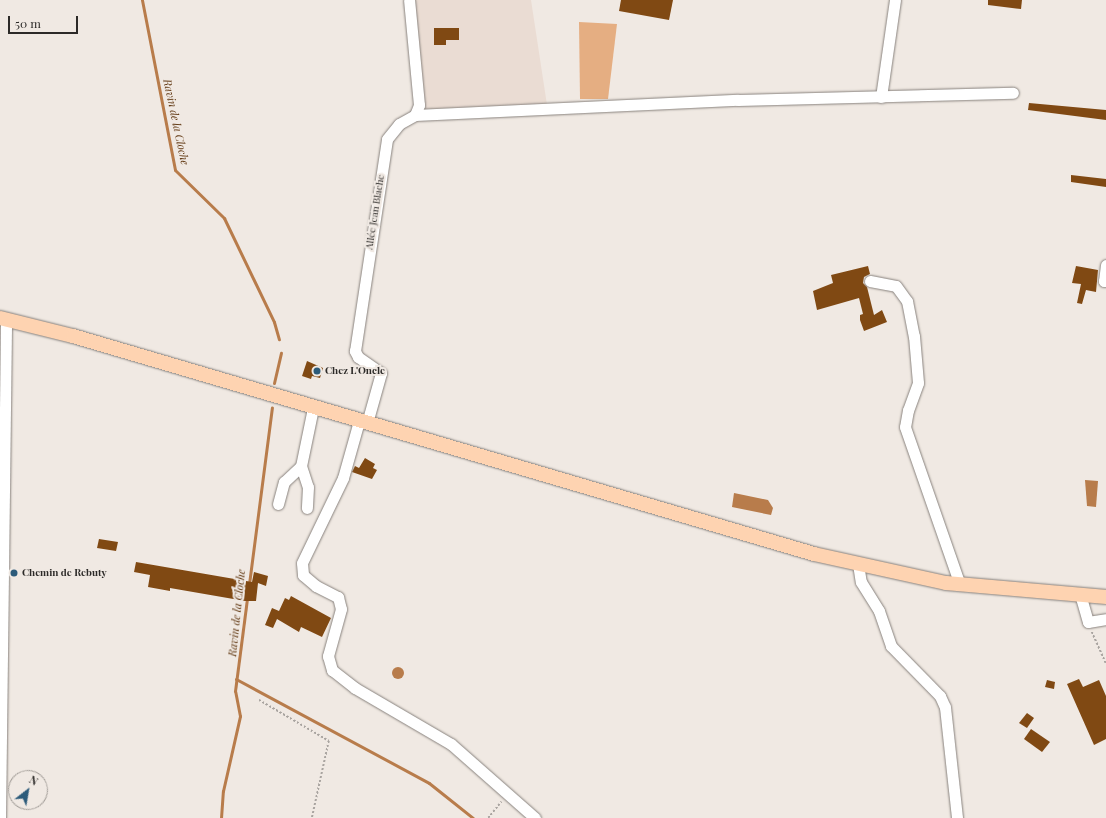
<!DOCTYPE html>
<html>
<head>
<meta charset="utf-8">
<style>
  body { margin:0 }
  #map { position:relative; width:1106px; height:818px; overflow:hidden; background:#f0e9e3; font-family:"Playfair Display",serif }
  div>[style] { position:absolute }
  .built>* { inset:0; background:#eadcd3 }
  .green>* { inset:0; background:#e5ae82 }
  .water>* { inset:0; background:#b87c4b }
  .round { border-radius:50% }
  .stream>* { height:3px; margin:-1.5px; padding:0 1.5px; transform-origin:1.5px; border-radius:1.5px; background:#b87c4b }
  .building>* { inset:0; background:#804913 }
  .path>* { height:1.5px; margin-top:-0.75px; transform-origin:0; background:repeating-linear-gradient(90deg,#a9a4a0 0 2px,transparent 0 4px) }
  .roads { filter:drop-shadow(0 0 1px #88827d) drop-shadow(0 0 1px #88827d) }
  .minor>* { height:11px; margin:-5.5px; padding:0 5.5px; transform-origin:5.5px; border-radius:5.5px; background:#fff }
  .major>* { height:14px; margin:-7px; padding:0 7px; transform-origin:7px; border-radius:7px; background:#fed3b1 }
  .dots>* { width:11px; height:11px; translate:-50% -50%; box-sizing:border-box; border:2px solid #f0e9e3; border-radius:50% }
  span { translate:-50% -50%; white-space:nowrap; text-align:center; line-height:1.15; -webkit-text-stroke:4px #f0e9e3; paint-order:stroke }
  .street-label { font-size:10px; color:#2c2a28 }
  .poi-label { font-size:10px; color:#2c2a28; font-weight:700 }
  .left { translate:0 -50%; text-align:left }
  .water-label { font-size:11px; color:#613812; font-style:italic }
  .north { position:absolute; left:8px; top:770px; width:40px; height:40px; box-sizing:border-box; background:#f0e9e3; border:1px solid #a29d98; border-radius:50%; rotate:31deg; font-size:11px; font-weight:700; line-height:16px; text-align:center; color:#2c2a28 }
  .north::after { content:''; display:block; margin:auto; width:14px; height:18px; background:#2c5b7a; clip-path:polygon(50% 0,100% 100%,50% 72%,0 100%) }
  .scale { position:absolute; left:8px; top:16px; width:70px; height:18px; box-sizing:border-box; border:2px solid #2c2a28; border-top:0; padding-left:5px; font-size:12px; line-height:14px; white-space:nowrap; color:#2c2a28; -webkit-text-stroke:3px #f0e9e3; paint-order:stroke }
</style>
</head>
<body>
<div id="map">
  <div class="built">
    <div style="clip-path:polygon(414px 0,531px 0,547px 105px,423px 110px)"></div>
  </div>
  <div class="green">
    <div style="clip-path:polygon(579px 22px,617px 24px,608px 99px,580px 99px)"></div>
  </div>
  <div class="water">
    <div style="clip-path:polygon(1085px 480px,1098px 481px,1096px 507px,1087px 506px)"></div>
    <div style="clip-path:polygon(734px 493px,768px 500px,773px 508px,771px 515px,732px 507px)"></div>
    <div class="round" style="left:392px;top:667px;width:12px;height:12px"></div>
  </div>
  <div class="stream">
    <div style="left:142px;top:0;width:173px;rotate:79deg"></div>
    <div style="left:175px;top:170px;width:69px;rotate:44.4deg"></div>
    <div style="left:224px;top:218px;width:115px;rotate:64.3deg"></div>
    <div style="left:274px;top:322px;width:18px;rotate:74deg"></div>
    <div style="left:274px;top:383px;width:31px;rotate:-77deg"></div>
    <div style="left:249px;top:584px;width:178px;rotate:-82.6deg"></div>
    <div style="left:236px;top:679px;width:219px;rotate:28.3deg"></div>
    <div style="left:429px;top:783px;width:56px;rotate:38.5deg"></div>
    <div style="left:221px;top:818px;width:27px;rotate:-86deg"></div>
    <div style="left:223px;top:791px;width:77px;rotate:-77.2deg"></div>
    <div style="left:240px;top:716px;width:25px;rotate:-101deg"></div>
    <div style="left:235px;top:691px;width:94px;rotate:-82.6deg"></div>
  </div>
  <div class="building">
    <div style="clip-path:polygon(621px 0,673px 0,669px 20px,619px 11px)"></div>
    <div style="clip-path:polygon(988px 0,1022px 0,1021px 9px,988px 5px)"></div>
    <div style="clip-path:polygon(434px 28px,459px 28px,459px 40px,446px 40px,446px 45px,434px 45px)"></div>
    <div style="clip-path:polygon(1029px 103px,1106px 110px,1106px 120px,1028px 110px)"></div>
    <div style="clip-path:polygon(1071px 175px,1106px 179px,1106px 187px,1071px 182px)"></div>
    <div style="clip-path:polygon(868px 266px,870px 274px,864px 277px,863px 283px,867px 287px,874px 315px,882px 310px,887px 322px,864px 331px,860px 320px,860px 315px,863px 314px,859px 298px,817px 310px,813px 291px,833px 283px,831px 275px)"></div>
    <div style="clip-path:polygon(1076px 266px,1098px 270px,1096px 292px,1086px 290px,1082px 304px,1077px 303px,1081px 284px,1072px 283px)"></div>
    <div style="clip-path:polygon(307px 361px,323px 368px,320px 378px,312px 376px,311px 379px,302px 376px)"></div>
    <div style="clip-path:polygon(365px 458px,375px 464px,373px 468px,377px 470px,372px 479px,352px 472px,355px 466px,359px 468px)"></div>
    <div style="clip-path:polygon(99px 539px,118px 542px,116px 551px,97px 548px)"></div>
    <div style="clip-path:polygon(136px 562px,252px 582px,254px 572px,268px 576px,266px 586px,258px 583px,256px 601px,245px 601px,170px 588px,170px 591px,148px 587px,150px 575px,134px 572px)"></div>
    <div style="clip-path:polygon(291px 596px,331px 618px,322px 637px,301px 627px,299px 632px,277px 619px,273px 628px,265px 625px,272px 608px,279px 611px,285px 598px,289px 600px)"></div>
    <div style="clip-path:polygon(1079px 679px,1083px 687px,1099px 680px,1106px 696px,1106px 739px,1094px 745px,1067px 684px)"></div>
    <div style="clip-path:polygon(1047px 680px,1055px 682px,1054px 689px,1045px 687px)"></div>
    <div style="clip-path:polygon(1027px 713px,1034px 718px,1027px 728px,1019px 723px)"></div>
    <div style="clip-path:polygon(1031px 729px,1050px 742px,1042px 752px,1024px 739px)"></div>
  </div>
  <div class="path">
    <div style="left:1092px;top:632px;width:34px;rotate:66deg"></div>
    <div style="left:259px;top:700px;width:81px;rotate:30.4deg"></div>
    <div style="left:329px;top:741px;width:79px;rotate:102.4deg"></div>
    <div style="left:488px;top:818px;width:21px;rotate:-51deg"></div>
  </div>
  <div class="roads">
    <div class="minor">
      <div style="left:881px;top:97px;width:98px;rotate:-81.8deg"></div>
      <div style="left:415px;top:115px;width:323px;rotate:-2.7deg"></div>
      <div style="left:738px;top:100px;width:275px;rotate:-1.5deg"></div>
      <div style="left:1106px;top:265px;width:16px;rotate:97deg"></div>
      <div style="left:1104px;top:281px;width:2px"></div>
      <div style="left:870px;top:281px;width:26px;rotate:11deg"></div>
      <div style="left:896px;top:286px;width:19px;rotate:54deg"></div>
      <div style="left:907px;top:301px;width:36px;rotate:79deg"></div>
      <div style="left:914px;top:336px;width:47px;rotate:85.1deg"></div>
      <div style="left:918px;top:383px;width:29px;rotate:110deg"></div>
      <div style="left:908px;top:410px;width:17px;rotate:100deg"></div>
      <div style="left:905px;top:427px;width:167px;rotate:70.8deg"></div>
      <div style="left:359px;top:421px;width:59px;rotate:105.7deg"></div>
      <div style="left:343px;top:478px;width:94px;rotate:115.8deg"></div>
      <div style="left:302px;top:563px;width:12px;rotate:85deg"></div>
      <div style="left:303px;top:575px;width:17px;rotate:40deg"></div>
      <div style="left:316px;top:586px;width:25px;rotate:27deg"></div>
      <div style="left:338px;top:597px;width:12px;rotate:76deg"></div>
      <div style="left:341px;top:609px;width:49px;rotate:105.5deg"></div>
      <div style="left:328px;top:656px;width:15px;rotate:74deg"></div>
      <div style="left:332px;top:670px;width:29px;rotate:38deg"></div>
      <div style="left:355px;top:688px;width:111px;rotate:30.3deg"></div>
      <div style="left:451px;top:744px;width:112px;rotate:41.4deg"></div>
      <div style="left:367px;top:423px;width:52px;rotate:-74.4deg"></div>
      <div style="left:381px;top:373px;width:28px;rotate:-145deg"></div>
      <div style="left:358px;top:357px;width:7px;rotate:-117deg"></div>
      <div style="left:355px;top:351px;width:214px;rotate:-81.4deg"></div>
      <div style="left:387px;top:139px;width:19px;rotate:-51deg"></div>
      <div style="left:399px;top:124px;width:18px;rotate:-29deg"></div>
      <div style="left:415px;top:115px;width:11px;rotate:-68deg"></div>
      <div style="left:419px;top:105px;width:105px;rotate:-95.4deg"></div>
      <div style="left:301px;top:466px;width:22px;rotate:72deg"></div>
      <div style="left:308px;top:487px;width:21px;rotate:93deg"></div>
      <div style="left:278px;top:504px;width:23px;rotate:-75deg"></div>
      <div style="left:284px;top:482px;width:23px;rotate:-43deg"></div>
      <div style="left:301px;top:466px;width:59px;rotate:-78.3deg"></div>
      <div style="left:858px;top:564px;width:18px;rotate:81deg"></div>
      <div style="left:861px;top:582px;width:34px;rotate:58deg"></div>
      <div style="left:879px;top:611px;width:37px;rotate:71deg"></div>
      <div style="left:891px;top:646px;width:70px;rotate:45.6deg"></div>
      <div style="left:940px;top:696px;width:12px;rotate:66deg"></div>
      <div style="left:945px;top:707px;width:112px;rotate:83.8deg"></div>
      <div style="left:1080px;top:594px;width:29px;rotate:74deg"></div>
      <div style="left:1088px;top:622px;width:18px;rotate:-9deg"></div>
      <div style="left:0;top:818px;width:498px;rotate:-89.3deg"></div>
    </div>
    <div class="major">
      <div style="left:0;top:318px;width:75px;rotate:13.9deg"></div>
      <div style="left:73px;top:336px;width:772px;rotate:16.39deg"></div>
      <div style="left:814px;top:554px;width:135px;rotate:12.4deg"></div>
      <div style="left:946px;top:583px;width:161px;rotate:5deg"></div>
    </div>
  </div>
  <div class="dots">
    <div style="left:317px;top:371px;background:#2c5b7a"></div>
    <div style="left:14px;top:573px;background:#2c5b7a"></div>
  </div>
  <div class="street-label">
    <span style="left:375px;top:212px;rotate:-81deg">Allée Jean Blache</span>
  </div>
  <div class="poi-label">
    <span class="left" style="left:325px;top:371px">Chez L'Oncle</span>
    <span class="left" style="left:22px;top:573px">Chemin de Rebuty</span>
  </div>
  <div class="water-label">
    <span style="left:176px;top:122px;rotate:78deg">Ravin de la Cloche</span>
    <span style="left:237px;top:613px;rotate:-84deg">Ravin de la Cloche</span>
  </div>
  <div class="north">N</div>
  <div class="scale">50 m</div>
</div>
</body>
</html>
